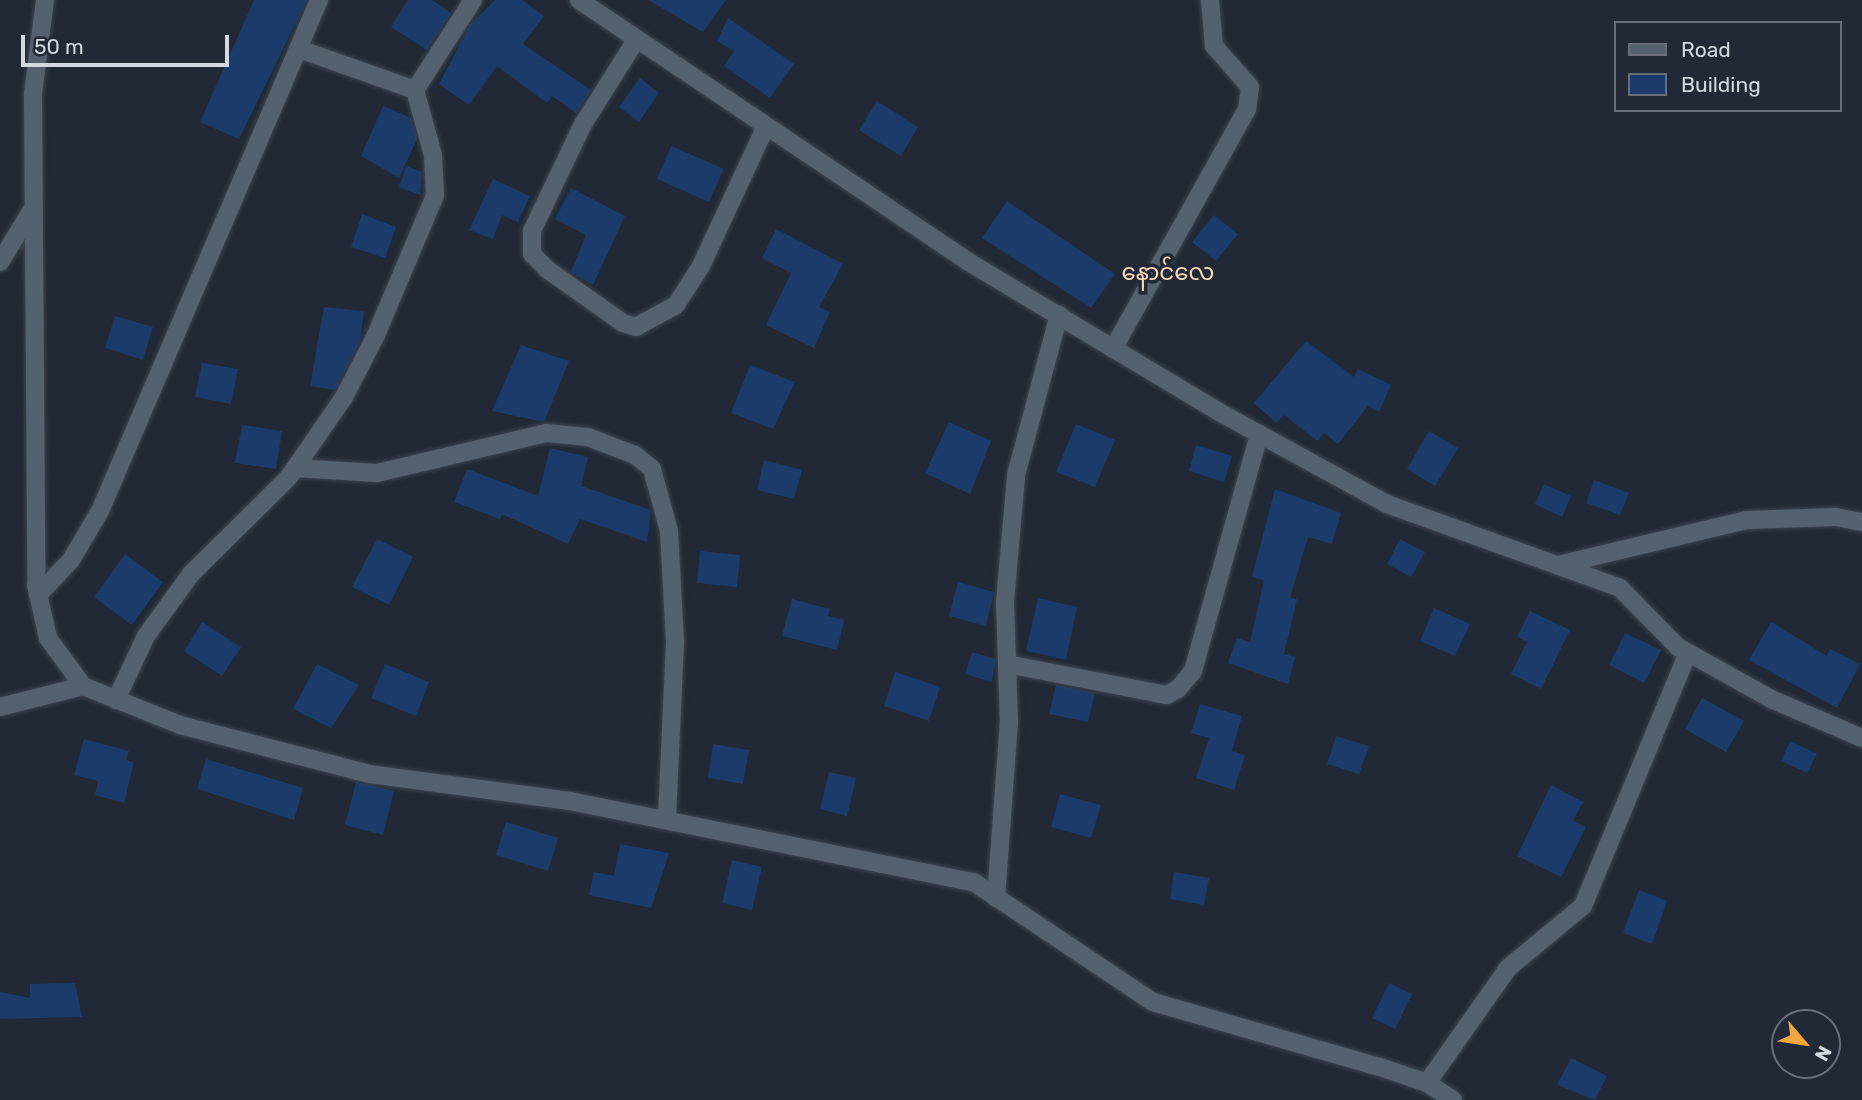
<!DOCTYPE html>
<html>
<head>
<meta charset="utf-8">
<style>
  body { margin:0 }
  #map { position:relative; width:1862px; height:1100px; overflow:hidden; background:#202935; font-family:Rubik,"Noto Sans Myanmar",sans-serif }
  div>[style] { position:absolute }
  .building>* { inset:0; background:#1b3c6a }
  .roads { filter:drop-shadow(0 0 2px #3e4550) drop-shadow(0 0 2px #3e4550) }
  .minor>* { height:18px; margin:-9px; padding:0 9px; transform-origin:9px; border-radius:9px; background:#56616f }
  span { translate:-50% -50%; white-space:nowrap; text-align:center; line-height:1.15; -webkit-text-stroke:7px #202935; paint-order:stroke }
  .quarter-label { font-size:23px; color:#fad9b5 }
  .legend { position:absolute; left:1614px; top:21px; width:228px; height:91px; box-sizing:border-box; background:#202935; border:2px solid #686f7a; margin:0; padding:9px 12px; list-style:none; font-size:21px; color:#d3d9e1 }
  .legend li { display:flex; align-items:center; gap:14px; height:35px }
  .legend b { width:35px; border:2px solid #686f7a }
  .north { position:absolute; left:1771px; top:1009px; width:70px; height:70px; box-sizing:border-box; background:#202935; border:2px solid #686f7a; border-radius:50%; rotate:119deg; font-size:19px; font-weight:700; line-height:28px; text-align:center; color:#d3d9e1 }
  .north::after { content:''; display:block; margin:auto; width:24px; height:32px; background:#f1a63f; clip-path:polygon(50% 0,100% 100%,50% 72%,0 100%) }
  .scale { position:absolute; left:21px; top:35px; width:208px; height:32px; box-sizing:border-box; border:4px solid #d3d9e1; border-top:0; padding-left:9px; font-size:21px; line-height:24px; white-space:nowrap; color:#d3d9e1; -webkit-text-stroke:5px #202935; paint-order:stroke }
</style>
</head>
<body>
<div id="map">
  <div class="building">
    <div style="clip-path:polygon(254px 0,307px 0,239px 139px,200px 122px)"></div>
    <div style="clip-path:polygon(408px 0,432px 0,451px 13px,427px 50px,391px 27px)"></div>
    <div style="clip-path:polygon(495px 0,522px 0,544px 16px,523px 44px,591px 90px,576px 113px,552px 96px,547px 103px,497px 66px,469px 105px,439px 84px,470px 25px)"></div>
    <div style="clip-path:polygon(648px 0,726px 0,703px 32px)"></div>
    <div style="clip-path:polygon(728px 18px,794px 64px,770px 98px,724px 66px,734px 51px,717px 41px)"></div>
    <div style="clip-path:polygon(640px 78px,659px 93px,639px 122px,619px 107px)"></div>
    <div style="clip-path:polygon(877px 101px,918px 127px,901px 156px,859px 130px)"></div>
    <div style="clip-path:polygon(383px 106px,411px 118px,417px 139px,399px 178px,361px 156px)"></div>
    <div style="clip-path:polygon(671px 146px,724px 169px,709px 202px,657px 179px)"></div>
    <div style="clip-path:polygon(406px 166px,422px 172px,420px 195px,399px 187px)"></div>
    <div style="clip-path:polygon(493px 179px,530px 196px,518px 222px,502px 215px,493px 239px,469px 230px)"></div>
    <div style="clip-path:polygon(571px 188px,625px 216px,593px 285px,571px 272px,586px 235px,555px 219px)"></div>
    <div style="clip-path:polygon(1007px 201px,1115px 274px,1091px 308px,982px 238px)"></div>
    <div style="clip-path:polygon(362px 214px,396px 227px,385px 258px,351px 247px)"></div>
    <div style="clip-path:polygon(1214px 215px,1238px 234px,1216px 261px,1192px 242px)"></div>
    <div style="clip-path:polygon(776px 229px,843px 264px,819px 307px,830px 312px,814px 348px,766px 325px,791px 273px,762px 258px)"></div>
    <div style="clip-path:polygon(324px 307px,364px 311px,360px 341px,335px 390px,310px 386px)"></div>
    <div style="clip-path:polygon(115px 316px,153px 327px,143px 360px,105px 348px)"></div>
    <div style="clip-path:polygon(1306px 341px,1354px 377px,1358px 369px,1391px 385px,1379px 412px,1368px 406px,1338px 444px,1324px 433px,1317px 441px,1284px 415px,1276px 423px,1254px 403px)"></div>
    <div style="clip-path:polygon(521px 345px,569px 361px,544px 422px,492px 411px)"></div>
    <div style="clip-path:polygon(202px 363px,238px 369px,231px 404px,195px 397px)"></div>
    <div style="clip-path:polygon(750px 365px,795px 382px,773px 429px,731px 413px)"></div>
    <div style="clip-path:polygon(949px 422px,991px 441px,970px 494px,925px 473px)"></div>
    <div style="clip-path:polygon(1076px 424px,1115px 440px,1095px 487px,1056px 472px)"></div>
    <div style="clip-path:polygon(242px 425px,282px 431px,276px 469px,235px 463px)"></div>
    <div style="clip-path:polygon(1429px 431px,1458px 448px,1435px 486px,1407px 469px)"></div>
    <div style="clip-path:polygon(1196px 445px,1232px 456px,1224px 482px,1189px 471px)"></div>
    <div style="clip-path:polygon(550px 448px,588px 457px,581px 486px,651px 510px,647px 542px,580px 519px,568px 544px,502px 514px,500px 519px,454px 502px,467px 469px,538px 496px)"></div>
    <div style="clip-path:polygon(764px 460px,802px 470px,794px 499px,757px 490px)"></div>
    <div style="clip-path:polygon(1594px 480px,1629px 493px,1620px 515px,1586px 503px)"></div>
    <div style="clip-path:polygon(1544px 484px,1571px 496px,1562px 517px,1535px 504px)"></div>
    <div style="clip-path:polygon(1275px 489px,1341px 513px,1332px 544px,1308px 537px,1290px 598px,1297px 599px,1284px 654px,1295px 657px,1288px 684px,1228px 663px,1237px 638px,1250px 642px,1264px 580px,1252px 577px)"></div>
    <div style="clip-path:polygon(377px 539px,413px 557px,389px 605px,352px 587px)"></div>
    <div style="clip-path:polygon(1400px 539px,1425px 552px,1411px 577px,1387px 564px)"></div>
    <div style="clip-path:polygon(700px 551px,740px 555px,737px 587px,697px 583px)"></div>
    <div style="clip-path:polygon(125px 554px,163px 582px,132px 625px,94px 597px)"></div>
    <div style="clip-path:polygon(958px 582px,994px 592px,986px 626px,949px 616px)"></div>
    <div style="clip-path:polygon(1038px 598px,1077px 607px,1066px 660px,1026px 651px)"></div>
    <div style="clip-path:polygon(792px 599px,830px 609px,828px 616px,844px 620px,837px 650px,782px 636px)"></div>
    <div style="clip-path:polygon(1434px 608px,1470px 624px,1455px 656px,1420px 641px)"></div>
    <div style="clip-path:polygon(1530px 611px,1570px 630px,1541px 689px,1511px 674px,1527px 642px,1517px 637px)"></div>
    <div style="clip-path:polygon(202px 622px,241px 647px,222px 676px,184px 651px)"></div>
    <div style="clip-path:polygon(1771px 622px,1827px 656px,1830px 649px,1860px 664px,1837px 708px,1749px 660px)"></div>
    <div style="clip-path:polygon(1625px 633px,1661px 650px,1644px 683px,1609px 665px)"></div>
    <div style="clip-path:polygon(972px 652px,996px 659px,992px 682px,965px 674px)"></div>
    <div style="clip-path:polygon(317px 664px,359px 685px,331px 728px,293px 709px)"></div>
    <div style="clip-path:polygon(385px 664px,429px 682px,416px 716px,371px 698px)"></div>
    <div style="clip-path:polygon(895px 672px,940px 687px,929px 721px,884px 706px)"></div>
    <div style="clip-path:polygon(1056px 685px,1095px 693px,1088px 722px,1049px 714px)"></div>
    <div style="clip-path:polygon(1702px 698px,1744px 721px,1726px 752px,1685px 729px)"></div>
    <div style="clip-path:polygon(1200px 704px,1242px 716px,1232px 751px,1245px 755px,1234px 790px,1196px 778px,1209px 738px,1191px 733px)"></div>
    <div style="clip-path:polygon(1336px 736px,1369px 746px,1359px 774px,1327px 764px)"></div>
    <div style="clip-path:polygon(84px 739px,129px 751px,126px 760px,134px 762px,124px 803px,95px 795px,98px 781px,74px 775px)"></div>
    <div style="clip-path:polygon(1790px 741px,1817px 754px,1807px 773px,1781px 761px)"></div>
    <div style="clip-path:polygon(713px 744px,749px 750px,743px 784px,708px 778px)"></div>
    <div style="clip-path:polygon(206px 759px,303px 788px,294px 820px,197px 789px)"></div>
    <div style="clip-path:polygon(829px 772px,856px 778px,847px 816px,820px 809px)"></div>
    <div style="clip-path:polygon(356px 782px,394px 791px,383px 835px,345px 825px)"></div>
    <div style="clip-path:polygon(1551px 785px,1583px 802px,1573px 821px,1586px 827px,1561px 877px,1517px 856px)"></div>
    <div style="clip-path:polygon(1060px 794px,1101px 805px,1091px 838px,1051px 827px)"></div>
    <div style="clip-path:polygon(506px 822px,558px 838px,548px 871px,496px 855px)"></div>
    <div style="clip-path:polygon(620px 844px,669px 853px,651px 908px,589px 895px,594px 872px,614px 876px)"></div>
    <div style="clip-path:polygon(732px 860px,762px 867px,752px 910px,722px 903px)"></div>
    <div style="clip-path:polygon(1174px 872px,1209px 878px,1204px 905px,1170px 899px)"></div>
    <div style="clip-path:polygon(1639px 890px,1667px 901px,1652px 944px,1623px 933px)"></div>
    <div style="clip-path:polygon(75px 983px,82px 1017px,0 1019px,0 992px,30px 998px,30px 984px)"></div>
    <div style="clip-path:polygon(1389px 983px,1412px 994px,1395px 1029px,1372px 1018px)"></div>
    <div style="clip-path:polygon(1571px 1058px,1607px 1076px,1595px 1100px,1557px 1085px)"></div>
  </div>
  <div class="roads">
    <div class="minor">
      <div style="left:45px;top:0;width:95px;rotate:97.3deg"></div>
      <div style="left:33px;top:94px;width:491px;rotate:89.6deg"></div>
      <div style="left:36px;top:585px;width:54px;rotate:77.2deg"></div>
      <div style="left:48px;top:638px;width:59px;rotate:53.9deg"></div>
      <div style="left:83px;top:686px;width:105px;rotate:21.9deg"></div>
      <div style="left:180px;top:725px;width:196px;rotate:14.5deg"></div>
      <div style="left:370px;top:774px;width:202px;rotate:7.7deg"></div>
      <div style="left:570px;top:801px;width:413px;rotate:11.4deg"></div>
      <div style="left:975px;top:883px;width:214px;rotate:33.8deg"></div>
      <div style="left:1153px;top:1002px;width:236px;rotate:16deg"></div>
      <div style="left:1380px;top:1067px;width:50px;rotate:18.8deg"></div>
      <div style="left:1427px;top:1083px;width:31px;rotate:33deg"></div>
      <div style="left:579px;top:0;width:468px;rotate:33.9deg"></div>
      <div style="left:967px;top:261px;width:294px;rotate:30.9deg"></div>
      <div style="left:1219px;top:412px;width:192px;rotate:28.7deg"></div>
      <div style="left:1387px;top:504px;width:248px;rotate:19.8deg"></div>
      <div style="left:1620px;top:588px;width:83px;rotate:45.5deg"></div>
      <div style="left:1678px;top:647px;width:107px;rotate:29.2deg"></div>
      <div style="left:1771px;top:699px;width:99px;rotate:23.2deg"></div>
      <div style="left:636px;top:40px;width:99px;rotate:122.2deg"></div>
      <div style="left:583px;top:124px;width:119px;rotate:115.5deg"></div>
      <div style="left:532px;top:231px;width:23px;rotate:90deg"></div>
      <div style="left:532px;top:254px;width:23px;rotate:45deg"></div>
      <div style="left:548px;top:270px;width:92px;rotate:35.2deg"></div>
      <div style="left:623px;top:323px;width:14px;rotate:17deg"></div>
      <div style="left:636px;top:327px;width:46px;rotate:-28.8deg"></div>
      <div style="left:676px;top:305px;width:46px;rotate:-57.3deg"></div>
      <div style="left:701px;top:266px;width:152px;rotate:-65.1deg"></div>
      <div style="left:299px;top:49px;width:123px;rotate:19.5deg"></div>
      <div style="left:0;top:262px;width:61px;rotate:-58.4deg"></div>
      <div style="left:1113px;top:349px;width:275px;rotate:-60.8deg"></div>
      <div style="left:1247px;top:109px;width:22px;rotate:-82deg"></div>
      <div style="left:1250px;top:87px;width:55px;rotate:-131.3deg"></div>
      <div style="left:1214px;top:46px;width:46px;rotate:-95deg"></div>
      <div style="left:295px;top:468px;width:82px;rotate:3.5deg"></div>
      <div style="left:377px;top:473px;width:174px;rotate:-13.3deg"></div>
      <div style="left:546px;top:433px;width:42px;rotate:5.4deg"></div>
      <div style="left:588px;top:437px;width:50px;rotate:21deg"></div>
      <div style="left:635px;top:455px;width:22px;rotate:39deg"></div>
      <div style="left:652px;top:469px;width:64px;rotate:74.7deg"></div>
      <div style="left:669px;top:531px;width:111px;rotate:86.9deg"></div>
      <div style="left:675px;top:642px;width:178px;rotate:92.6deg"></div>
      <div style="left:1562px;top:564px;width:189px;rotate:-13.4deg"></div>
      <div style="left:1746px;top:520px;width:90px;rotate:-1.9deg"></div>
      <div style="left:1836px;top:517px;width:26px;rotate:11deg"></div>
      <div style="left:38px;top:595px;width:48px;rotate:-46.7deg"></div>
      <div style="left:71px;top:560px;width:57px;rotate:-59.4deg"></div>
      <div style="left:100px;top:511px;width:556px;rotate:-66.8deg"></div>
      <div style="left:1007px;top:664px;width:163px;rotate:11deg"></div>
      <div style="left:1167px;top:695px;width:13px;rotate:-29deg"></div>
      <div style="left:1178px;top:689px;width:23px;rotate:-50deg"></div>
      <div style="left:1193px;top:671px;width:246px;rotate:-74.4deg"></div>
      <div style="left:116px;top:700px;width:71px;rotate:-64.9deg"></div>
      <div style="left:146px;top:636px;width:77px;rotate:-54deg"></div>
      <div style="left:191px;top:574px;width:138px;rotate:-44.7deg"></div>
      <div style="left:289px;top:477px;width:97px;rotate:-55.5deg"></div>
      <div style="left:344px;top:397px;width:70px;rotate:-62.7deg"></div>
      <div style="left:376px;top:335px;width:152px;rotate:-67.1deg"></div>
      <div style="left:435px;top:195px;width:40px;rotate:-92.9deg"></div>
      <div style="left:433px;top:155px;width:67px;rotate:-105.5deg"></div>
      <div style="left:415px;top:90px;width:107px;rotate:-57.2deg"></div>
      <div style="left:0;top:707px;width:86px;rotate:-14.2deg"></div>
      <div style="left:996px;top:898px;width:175px;rotate:-85.8deg"></div>
      <div style="left:1009px;top:723px;width:121px;rotate:-91.9deg"></div>
      <div style="left:1005px;top:602px;width:127px;rotate:-85deg"></div>
      <div style="left:1016px;top:475px;width:166px;rotate:-75deg"></div>
      <div style="left:1427px;top:1083px;width:141px;rotate:-54.8deg"></div>
      <div style="left:1508px;top:968px;width:97px;rotate:-39.6deg"></div>
      <div style="left:1583px;top:906px;width:274px;rotate:-67.5deg"></div>
    </div>
  </div>
  <div class="quarter-label">
    <span style="left:1168px;top:272px">နောင်လေ</span>
  </div>
  <ul class="legend">
  <li><b style="height:9px;background:#56616f"></b>Road</li>
  <li><b style="height:19px;background:#1b3c6a"></b>Building</li>
  </ul>
  <div class="north">N</div>
  <div class="scale">50 m</div>
</div>
</body>
</html>
